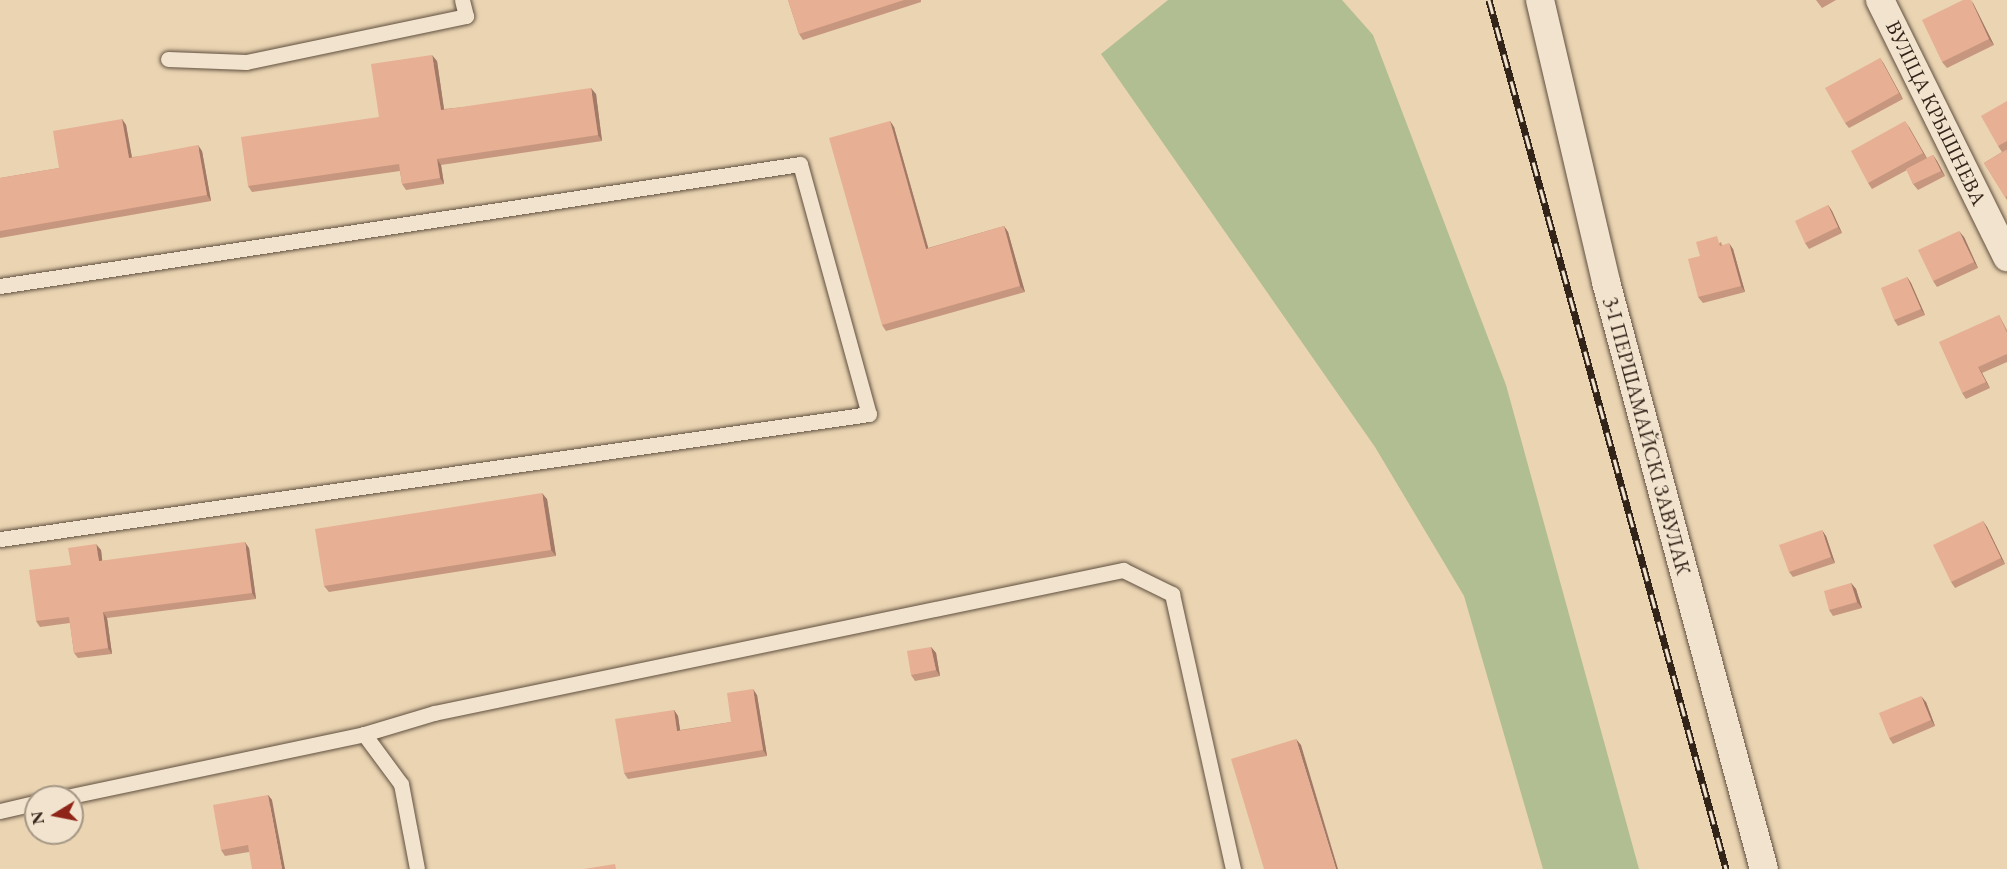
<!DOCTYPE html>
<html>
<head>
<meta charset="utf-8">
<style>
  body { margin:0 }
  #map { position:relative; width:2007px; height:869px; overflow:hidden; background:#ead4b2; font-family:"EB Garamond",serif }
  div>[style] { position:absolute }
  .green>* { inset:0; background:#b0be91 }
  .roads { filter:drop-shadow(0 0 2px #615040) drop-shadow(0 0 2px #615040) }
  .service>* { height:15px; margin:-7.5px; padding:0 7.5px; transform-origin:7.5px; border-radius:7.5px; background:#f1e3cd }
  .minor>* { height:28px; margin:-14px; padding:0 14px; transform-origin:14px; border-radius:14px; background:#f1e3cd }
  .rail>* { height:7px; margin-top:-3.5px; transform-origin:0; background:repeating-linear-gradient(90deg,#f1e3cd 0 14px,#33241a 0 28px); box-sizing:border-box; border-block:2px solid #33241a }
  .wall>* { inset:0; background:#c7967e }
  .shaded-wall>* { inset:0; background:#a27a67 }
  .building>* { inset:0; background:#e7af93 }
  span { translate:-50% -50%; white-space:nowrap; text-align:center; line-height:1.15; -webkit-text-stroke:5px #f1e3cd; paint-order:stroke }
  .street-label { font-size:21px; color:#33241a }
  .north { position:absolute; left:24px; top:785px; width:60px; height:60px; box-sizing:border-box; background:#f1e3cd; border:2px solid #a59785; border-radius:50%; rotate:260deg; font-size:16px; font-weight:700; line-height:24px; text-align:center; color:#33241a }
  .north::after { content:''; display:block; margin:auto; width:21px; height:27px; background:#8f2418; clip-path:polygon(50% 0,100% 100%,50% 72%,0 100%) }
</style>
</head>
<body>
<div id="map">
  <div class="green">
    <div style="clip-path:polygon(1168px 0,1342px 0,1373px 35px,1506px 385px,1639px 869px,1543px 869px,1464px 596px,1375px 447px,1101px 54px)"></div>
  </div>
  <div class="roads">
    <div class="service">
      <div style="left:168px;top:59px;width:78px;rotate:2.2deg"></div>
      <div style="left:246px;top:62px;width:225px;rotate:-11.8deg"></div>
      <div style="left:466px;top:16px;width:16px;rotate:-104deg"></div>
      <div style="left:0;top:286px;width:809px;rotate:-8.67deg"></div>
      <div style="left:800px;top:164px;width:259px;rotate:74.6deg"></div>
      <div style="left:869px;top:414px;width:878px;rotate:171.81deg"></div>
      <div style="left:364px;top:734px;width:73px;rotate:-16.7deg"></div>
      <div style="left:434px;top:713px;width:704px;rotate:-11.73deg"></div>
      <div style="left:1123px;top:570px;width:55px;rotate:26.1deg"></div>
      <div style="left:1172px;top:594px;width:282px;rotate:77.5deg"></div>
      <div style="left:66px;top:797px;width:305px;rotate:-11.9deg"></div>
      <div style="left:364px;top:734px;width:62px;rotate:53.5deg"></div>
      <div style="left:401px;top:784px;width:86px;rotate:79.3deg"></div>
      <div style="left:0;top:811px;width:37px;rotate:-13deg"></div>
    </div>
    <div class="minor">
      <div style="left:1540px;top:0;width:290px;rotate:76.8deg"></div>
      <div style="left:1606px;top:282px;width:608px;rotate:74.94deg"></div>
      <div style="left:1880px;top:0;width:287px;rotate:63.7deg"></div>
    </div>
  </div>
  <div class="rail">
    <div style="left:1489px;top:0;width:901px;rotate:74.74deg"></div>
  </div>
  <div class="wall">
    <div style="clip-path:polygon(788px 0,921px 0,921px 2px,803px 40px,799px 34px)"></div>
    <div style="clip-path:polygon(1816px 0,1836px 0,1822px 8px)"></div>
    <div style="clip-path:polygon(1973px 3px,1994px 45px,1947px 68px,1942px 62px)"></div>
    <div style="clip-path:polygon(1880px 58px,1903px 99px,1849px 128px,1845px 123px)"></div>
    <div style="clip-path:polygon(437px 61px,444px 109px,596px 94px,602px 141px,441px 165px,444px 184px,406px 190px,402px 184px,400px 171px,252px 192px,248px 186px,379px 117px)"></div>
    <div style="clip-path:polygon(2007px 101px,2007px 150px,2006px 150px,2007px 151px,2007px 200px,1984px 163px,2002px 152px,1998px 146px)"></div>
    <div style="clip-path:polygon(122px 119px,126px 125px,132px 157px,202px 151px,211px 201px,0 238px,0 178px,59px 168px)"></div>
    <div style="clip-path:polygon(890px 121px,894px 127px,928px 248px,1004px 226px,1008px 232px,1025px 292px,886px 331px,882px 325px)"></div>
    <div style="clip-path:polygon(1909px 127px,1927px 158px,1933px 155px,1937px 161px,1945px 176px,1918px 190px,1913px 184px,1907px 170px,1872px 189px,1868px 183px)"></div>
    <div style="clip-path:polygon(1828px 205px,1832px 211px,1842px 233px,1809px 249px,1805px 243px)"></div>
    <div style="clip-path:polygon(1964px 237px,1978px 268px,1937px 287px,1933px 281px)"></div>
    <div style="clip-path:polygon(1721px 242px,1722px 245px,1733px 249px,1745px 292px,1703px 303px,1698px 297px,1700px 256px)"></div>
    <div style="clip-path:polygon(1907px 277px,1911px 283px,1925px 315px,1898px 326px,1894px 320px)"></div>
    <div style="clip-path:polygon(1999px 315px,2007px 330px,2007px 362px,1982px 373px,1990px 388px,1966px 399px,1962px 393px)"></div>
    <div style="clip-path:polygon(547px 499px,556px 556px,329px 592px,324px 586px)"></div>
    <div style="clip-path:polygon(1983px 521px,1987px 527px,2005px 564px,1955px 588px,1951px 582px)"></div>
    <div style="clip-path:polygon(1826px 536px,1835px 563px,1793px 577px,1789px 572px)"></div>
    <div style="clip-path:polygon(249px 548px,256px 599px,107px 618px,112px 654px,78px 658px,74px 653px,70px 623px,40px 627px,36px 621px,71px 565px,101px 550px,102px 561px)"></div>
    <div style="clip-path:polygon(1851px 583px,1856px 589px,1862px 608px,1833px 616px,1829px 610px)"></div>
    <div style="clip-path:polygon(931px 647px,936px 653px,940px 676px,915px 681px,911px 675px)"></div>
    <div style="clip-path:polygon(757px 695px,767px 756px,628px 779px,624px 773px,674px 710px,678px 716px,680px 730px,731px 722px)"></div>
    <div style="clip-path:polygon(1926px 702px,1935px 726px,1893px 744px,1889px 738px)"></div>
    <div style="clip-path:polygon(268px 795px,272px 800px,249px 852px,225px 856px,221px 850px)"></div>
  </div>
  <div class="shaded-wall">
    <div style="clip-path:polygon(1971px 0,1973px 3px,1994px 45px,1989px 39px)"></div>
    <div style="clip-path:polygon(432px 55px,437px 61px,445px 116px,441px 110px)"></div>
    <div style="clip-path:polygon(1880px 58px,1884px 64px,1903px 99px,1899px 93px)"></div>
    <div style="clip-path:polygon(591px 88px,596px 94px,602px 141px,598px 135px)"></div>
    <div style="clip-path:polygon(122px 119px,126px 125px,133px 164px,129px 158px)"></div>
    <div style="clip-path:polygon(890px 121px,894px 127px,930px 254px,926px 249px)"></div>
    <div style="clip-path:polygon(1905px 121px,1909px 127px,1927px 159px,1923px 153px)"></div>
    <div style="clip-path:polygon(198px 145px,202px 151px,211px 201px,207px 195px)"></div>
    <div style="clip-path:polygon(1933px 155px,1937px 161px,1945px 176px,1941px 171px)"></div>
    <div style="clip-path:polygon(437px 159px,441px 165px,444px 184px,440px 178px)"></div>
    <div style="clip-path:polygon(1828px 205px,1832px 211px,1842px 233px,1838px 227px)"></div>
    <div style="clip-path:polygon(1004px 226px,1008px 232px,1025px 292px,1020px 286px)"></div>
    <div style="clip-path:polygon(1959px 231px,1964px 237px,1978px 268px,1974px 262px)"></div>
    <div style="clip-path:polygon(1729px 243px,1733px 249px,1745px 292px,1741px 286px)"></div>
    <div style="clip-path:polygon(1907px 277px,1911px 283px,1925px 315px,1921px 309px)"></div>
    <div style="clip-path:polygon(1978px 367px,1982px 373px,1990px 388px,1986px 382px)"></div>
    <div style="clip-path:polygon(542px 493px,547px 499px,556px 556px,551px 550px)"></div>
    <div style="clip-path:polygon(1983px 521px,1987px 527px,2005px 564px,2001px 558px)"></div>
    <div style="clip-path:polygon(1822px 530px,1826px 536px,1835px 563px,1831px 557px)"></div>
    <div style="clip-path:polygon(245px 542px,249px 548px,256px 599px,252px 593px)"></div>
    <div style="clip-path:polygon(96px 544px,101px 550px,103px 567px,99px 561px)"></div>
    <div style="clip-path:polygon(1851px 583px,1856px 589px,1862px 608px,1857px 602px)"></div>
    <div style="clip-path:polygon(103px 612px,107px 618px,112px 654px,108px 648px)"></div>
    <div style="clip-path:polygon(931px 647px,936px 653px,940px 676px,936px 670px)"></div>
    <div style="clip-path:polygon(753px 689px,757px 695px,767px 756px,763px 750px)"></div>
    <div style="clip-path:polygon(1921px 696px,1926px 702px,1935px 726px,1931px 720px)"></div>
    <div style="clip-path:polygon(674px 710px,678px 716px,681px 737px,677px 731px)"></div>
    <div style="clip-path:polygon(1296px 739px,1301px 745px,1338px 869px,1336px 869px)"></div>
    <div style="clip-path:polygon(268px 795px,272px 800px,285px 869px,282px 869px)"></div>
  </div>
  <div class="building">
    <div style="clip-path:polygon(788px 0,904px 0,799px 34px)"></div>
    <div style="clip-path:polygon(1963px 0,1971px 0,1989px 39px,1942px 62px,1922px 20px)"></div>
    <div style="clip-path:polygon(432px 55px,441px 110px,591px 88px,598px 135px,437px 159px,440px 178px,402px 184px,399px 164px,248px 186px,241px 137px,379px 117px,371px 64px)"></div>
    <div style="clip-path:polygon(1880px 58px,1899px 93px,1845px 123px,1825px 88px)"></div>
    <div style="clip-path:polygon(2007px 101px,2007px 141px,1998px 146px,1981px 116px)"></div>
    <div style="clip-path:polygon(122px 119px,129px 158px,198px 145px,207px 195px,0 231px,0 178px,59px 168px,53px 131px)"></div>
    <div style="clip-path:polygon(890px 121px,926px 249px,1004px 226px,1020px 286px,882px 325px,829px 138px)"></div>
    <div style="clip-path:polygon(1905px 121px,1923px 153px,1868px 183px,1851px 151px)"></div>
    <div style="clip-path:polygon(2006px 150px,2007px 152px,2007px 196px,2005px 197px,1984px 163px)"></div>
    <div style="clip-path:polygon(1933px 155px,1941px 171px,1913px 184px,1906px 169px)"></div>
    <div style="clip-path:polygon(1828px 205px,1838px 227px,1805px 243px,1795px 221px)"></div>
    <div style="clip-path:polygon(1959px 231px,1974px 262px,1933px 281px,1918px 250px)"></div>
    <div style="clip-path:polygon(1717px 236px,1720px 246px,1729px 243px,1741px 286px,1698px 297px,1688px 259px,1700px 256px,1696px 242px)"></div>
    <div style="clip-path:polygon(1907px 277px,1921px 309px,1894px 320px,1881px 288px)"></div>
    <div style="clip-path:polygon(1999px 315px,2007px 333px,2007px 354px,1978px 367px,1986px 382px,1962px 393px,1939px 342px)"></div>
    <div style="clip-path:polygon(542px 493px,551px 550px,324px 586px,315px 529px)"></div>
    <div style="clip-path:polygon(1983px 521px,2001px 558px,1951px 582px,1933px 545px)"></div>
    <div style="clip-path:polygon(1822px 530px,1831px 557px,1789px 572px,1779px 545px)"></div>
    <div style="clip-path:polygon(245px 542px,252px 593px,103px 612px,108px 648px,74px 653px,69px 617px,36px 621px,29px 570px,71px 565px,68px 548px,96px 544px,99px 561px)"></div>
    <div style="clip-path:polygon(1851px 583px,1857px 602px,1829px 610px,1824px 591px)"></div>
    <div style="clip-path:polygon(931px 647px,936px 670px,911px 675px,907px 651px)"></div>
    <div style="clip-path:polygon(753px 689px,763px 750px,624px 773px,615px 719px,674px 710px,677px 731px,731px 722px,727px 693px)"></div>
    <div style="clip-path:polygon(1921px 696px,1931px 720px,1889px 738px,1879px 713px)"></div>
    <div style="clip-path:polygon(1296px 739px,1336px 869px,1264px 869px,1231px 759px)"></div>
    <div style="clip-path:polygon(268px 795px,282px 869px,252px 869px,248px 845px,221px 850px,213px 805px)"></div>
    <div style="clip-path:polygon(615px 864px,616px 869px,584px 869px)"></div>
  </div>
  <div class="street-label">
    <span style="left:1936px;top:113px;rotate:64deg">ВУЛІЦА КРЫШНЕВА</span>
    <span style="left:1647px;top:436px;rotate:75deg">3-І ПЕРШАМАЙСКІ ЗАВУЛАК</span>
  </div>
  <div class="north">N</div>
</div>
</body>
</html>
